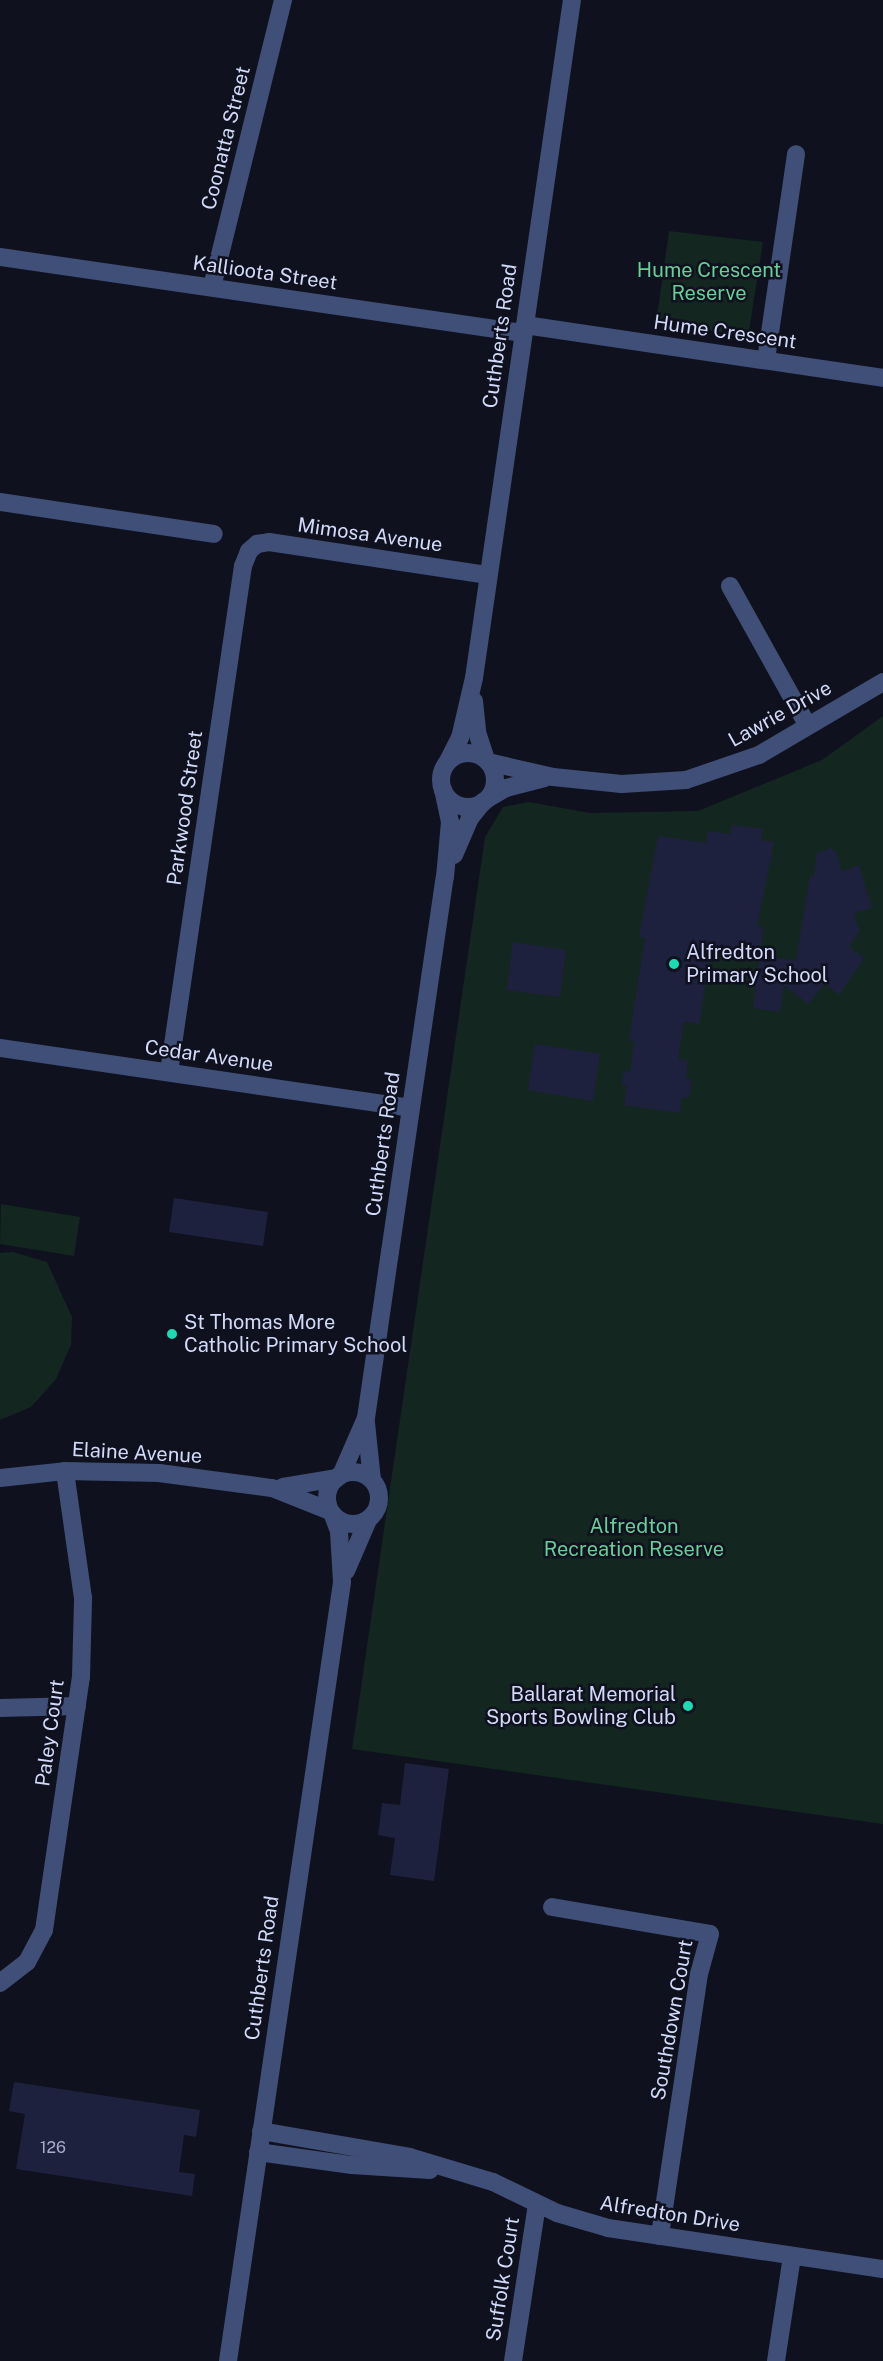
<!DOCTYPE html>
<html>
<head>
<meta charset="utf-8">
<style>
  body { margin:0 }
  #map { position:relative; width:883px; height:2361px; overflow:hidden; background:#0f111e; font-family:"Public Sans",sans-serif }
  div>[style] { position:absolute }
  .green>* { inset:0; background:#132720 }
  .building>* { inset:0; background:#1e213d }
  .minor>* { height:18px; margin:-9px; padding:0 9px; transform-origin:9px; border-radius:9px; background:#404f77 }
  .minor>.ring { margin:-9px; padding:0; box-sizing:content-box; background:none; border:18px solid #404f77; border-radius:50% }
  .dots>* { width:16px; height:16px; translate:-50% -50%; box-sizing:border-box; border:3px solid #0f111e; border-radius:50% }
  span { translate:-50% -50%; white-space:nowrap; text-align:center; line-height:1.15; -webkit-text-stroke:5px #0f111e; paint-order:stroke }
  .number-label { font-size:16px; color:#a5acca }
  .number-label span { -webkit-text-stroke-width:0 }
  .street-label { font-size:20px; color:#d2daf9 }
  .park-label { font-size:20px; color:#68cf96 }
  .poi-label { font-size:20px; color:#d2daf9 }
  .left { translate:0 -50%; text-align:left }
  .right { translate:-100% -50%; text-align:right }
</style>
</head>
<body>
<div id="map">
  <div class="green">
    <div style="clip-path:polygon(669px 231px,763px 242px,749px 331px,741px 335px,656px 323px)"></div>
    <div style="clip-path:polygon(883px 716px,883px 1824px,352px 1749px,485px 837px,503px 807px,529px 802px,590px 813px,698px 811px,822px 760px)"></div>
    <div style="clip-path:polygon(1px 1204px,80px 1217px,74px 1256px,0 1244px)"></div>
    <div style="clip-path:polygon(13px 1252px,47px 1262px,72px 1317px,71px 1345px,56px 1379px,31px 1407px,0 1420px,0 1253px)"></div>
  </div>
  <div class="building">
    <div style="clip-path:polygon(732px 825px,763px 829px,761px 840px,774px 842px,757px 926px,764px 927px,759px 957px,711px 950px,699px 1024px,684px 1022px,678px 1059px,688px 1061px,686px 1078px,692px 1079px,689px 1098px,682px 1097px,680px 1113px,624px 1105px,627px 1086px,622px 1085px,624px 1071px,630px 1072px,634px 1041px,629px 1041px,645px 938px,639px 937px,658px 836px,706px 843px,708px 831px,730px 834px)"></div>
    <div style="clip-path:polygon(831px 848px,836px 852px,842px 871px,859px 865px,872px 908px,854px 913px,859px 931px,849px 947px,864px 958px,839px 995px,825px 984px,808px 1004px,784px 985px,780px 1012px,753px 1008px,760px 955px,796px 961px,810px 876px,814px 876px,817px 853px)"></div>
    <div style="clip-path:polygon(513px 942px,566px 950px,560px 997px,507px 990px)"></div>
    <div style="clip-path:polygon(535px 1044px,600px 1054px,593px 1101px,528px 1090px)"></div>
    <div style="clip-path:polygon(174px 1198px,268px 1212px,263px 1246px,169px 1232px)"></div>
    <div style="clip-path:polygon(405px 1763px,449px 1769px,434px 1881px,390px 1875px,395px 1838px,378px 1835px,382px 1803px,400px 1805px)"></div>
    <div style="clip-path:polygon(14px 2082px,200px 2110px,196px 2137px,184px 2135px,179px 2172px,195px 2174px,192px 2196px,16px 2169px,25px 2114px,9px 2111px)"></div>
  </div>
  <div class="minor">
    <div style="left:0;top:257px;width:528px;rotate:8.27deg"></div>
    <div style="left:212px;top:287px;width:296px;rotate:-76.1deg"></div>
    <div style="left:525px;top:325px;width:362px;rotate:8.4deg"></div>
    <div style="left:766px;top:360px;width:208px;rotate:-81.7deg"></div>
    <div style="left:0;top:502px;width:216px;rotate:8.5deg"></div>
    <div style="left:730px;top:586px;width:160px;rotate:60.9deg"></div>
    <div style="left:474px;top:701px;width:31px;rotate:84deg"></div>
    <div style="left:477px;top:732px;width:29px;rotate:72deg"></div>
    <div class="ring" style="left:441px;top:753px;width:36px;height:36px"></div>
    <div style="left:488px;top:762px;width:67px;rotate:13deg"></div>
    <div style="left:553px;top:777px;width:69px;rotate:5.8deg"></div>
    <div style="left:622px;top:784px;width:64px;rotate:-3.6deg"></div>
    <div style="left:686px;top:780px;width:77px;rotate:-18.9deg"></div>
    <div style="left:759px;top:755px;width:144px;rotate:-30.5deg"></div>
    <div style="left:447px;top:763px;width:28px;rotate:-63deg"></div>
    <div style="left:460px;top:738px;width:62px;rotate:-76.9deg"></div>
    <div style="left:474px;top:678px;width:685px;rotate:-81.78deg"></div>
    <div style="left:487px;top:799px;width:22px;rotate:-30deg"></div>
    <div style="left:506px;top:788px;width:40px;rotate:-14.4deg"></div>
    <div style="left:454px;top:855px;width:40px;rotate:-66.6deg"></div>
    <div style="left:470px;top:818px;width:21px;rotate:-51deg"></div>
    <div style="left:0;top:1048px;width:415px;rotate:8.3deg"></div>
    <div style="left:169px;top:1072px;width:511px;rotate:-81.68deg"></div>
    <div style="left:243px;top:566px;width:16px;rotate:-68deg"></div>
    <div style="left:249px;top:551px;width:11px;rotate:-41deg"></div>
    <div style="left:257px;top:544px;width:12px;rotate:-9deg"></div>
    <div style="left:269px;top:542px;width:220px;rotate:8.6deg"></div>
    <div style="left:366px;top:1423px;width:57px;rotate:84deg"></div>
    <div class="ring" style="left:327px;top:1472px;width:34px;height:34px"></div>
    <div style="left:341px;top:1475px;width:62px;rotate:-66.3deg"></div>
    <div style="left:366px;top:1418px;width:168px;rotate:-81.8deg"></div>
    <div style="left:390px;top:1252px;width:379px;rotate:-81.7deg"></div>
    <div style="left:445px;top:877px;width:55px;rotate:-84.8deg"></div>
    <div style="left:450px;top:822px;width:33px;rotate:-102deg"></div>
    <div style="left:0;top:1478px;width:65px;rotate:-6.1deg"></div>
    <div style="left:65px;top:1471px;width:94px;rotate:1.2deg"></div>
    <div style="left:159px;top:1473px;width:114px;rotate:7.6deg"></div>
    <div style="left:272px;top:1488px;width:62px;rotate:21.6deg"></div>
    <div style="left:283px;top:1487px;width:55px;rotate:-9.5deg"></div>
    <div style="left:346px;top:1571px;width:56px;rotate:-66.7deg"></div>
    <div style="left:0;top:1708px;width:77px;rotate:-1.5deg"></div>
    <div style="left:552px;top:1907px;width:160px;rotate:9.7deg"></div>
    <div style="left:710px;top:1934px;width:41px;rotate:105.4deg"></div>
    <div style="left:699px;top:1974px;width:265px;rotate:98.5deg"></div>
    <div style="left:0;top:1983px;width:34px;rotate:-38deg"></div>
    <div style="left:27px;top:1962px;width:36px;rotate:-62deg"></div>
    <div style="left:44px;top:1930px;width:256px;rotate:-81.7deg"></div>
    <div style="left:81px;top:1677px;width:79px;rotate:-88.5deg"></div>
    <div style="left:83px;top:1598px;width:128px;rotate:-98.1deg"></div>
    <div style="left:261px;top:2131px;width:151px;rotate:9.9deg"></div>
    <div style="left:410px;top:2157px;width:87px;rotate:16.8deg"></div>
    <div style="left:493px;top:2182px;width:71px;rotate:25.8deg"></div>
    <div style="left:557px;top:2213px;width:53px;rotate:16.4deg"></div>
    <div style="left:608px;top:2228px;width:278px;rotate:8.5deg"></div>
    <div style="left:258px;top:2152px;width:95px;rotate:7.9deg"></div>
    <div style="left:352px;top:2165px;width:78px;rotate:3.7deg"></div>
    <div style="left:228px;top:2361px;width:787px;rotate:-81.67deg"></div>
    <div style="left:342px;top:1582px;width:51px;rotate:-93.4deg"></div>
    <div style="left:339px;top:1531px;width:17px;rotate:-111deg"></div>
    <div style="left:513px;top:2361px;width:159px;rotate:-81.3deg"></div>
    <div style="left:776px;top:2361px;width:106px;rotate:-81.3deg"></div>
  </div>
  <div class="dots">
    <div style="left:674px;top:964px;background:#1cdbb3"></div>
    <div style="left:172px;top:1334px;background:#1cdbb3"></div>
    <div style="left:688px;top:1706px;background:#1cdbb3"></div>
  </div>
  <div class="number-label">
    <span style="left:53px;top:2148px">126</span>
  </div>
  <div class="street-label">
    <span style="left:226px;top:138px;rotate:-76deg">Coonatta Street</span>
    <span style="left:265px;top:273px;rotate:8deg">Kallioota Street</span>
    <span style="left:725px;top:332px;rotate:8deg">Hume Crescent</span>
    <span style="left:500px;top:336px;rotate:-82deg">Cuthberts Road</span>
    <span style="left:370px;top:535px;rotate:8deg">Mimosa Avenue</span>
    <span style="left:780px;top:714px;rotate:-29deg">Lawrie Drive</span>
    <span style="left:185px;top:808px;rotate:-82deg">Parkwood Street</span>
    <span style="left:209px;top:1056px;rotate:8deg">Cedar Avenue</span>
    <span style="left:383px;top:1144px;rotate:-82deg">Cuthberts Road</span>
    <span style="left:137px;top:1453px;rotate:3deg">Elaine Avenue</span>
    <span style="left:50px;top:1733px;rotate:-82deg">Paley Court</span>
    <span style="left:262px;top:1968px;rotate:-82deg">Cuthberts Road</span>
    <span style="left:672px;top:2020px;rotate:-80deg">Southdown Court</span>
    <span style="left:670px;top:2214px;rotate:9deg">Alfredton Drive</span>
    <span style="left:503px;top:2279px;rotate:-81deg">Suffolk Court</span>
  </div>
  <div class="park-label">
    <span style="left:709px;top:282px">Hume Crescent<br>Reserve</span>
    <span style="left:634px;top:1538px">Alfredton<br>Recreation Reserve</span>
  </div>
  <div class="poi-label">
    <span class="left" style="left:686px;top:964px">Alfredton<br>Primary School</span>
    <span class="left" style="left:184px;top:1334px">St Thomas More<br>Catholic Primary School</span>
    <span class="right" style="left:676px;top:1706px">Ballarat Memorial<br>Sports Bowling Club</span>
  </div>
</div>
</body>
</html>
